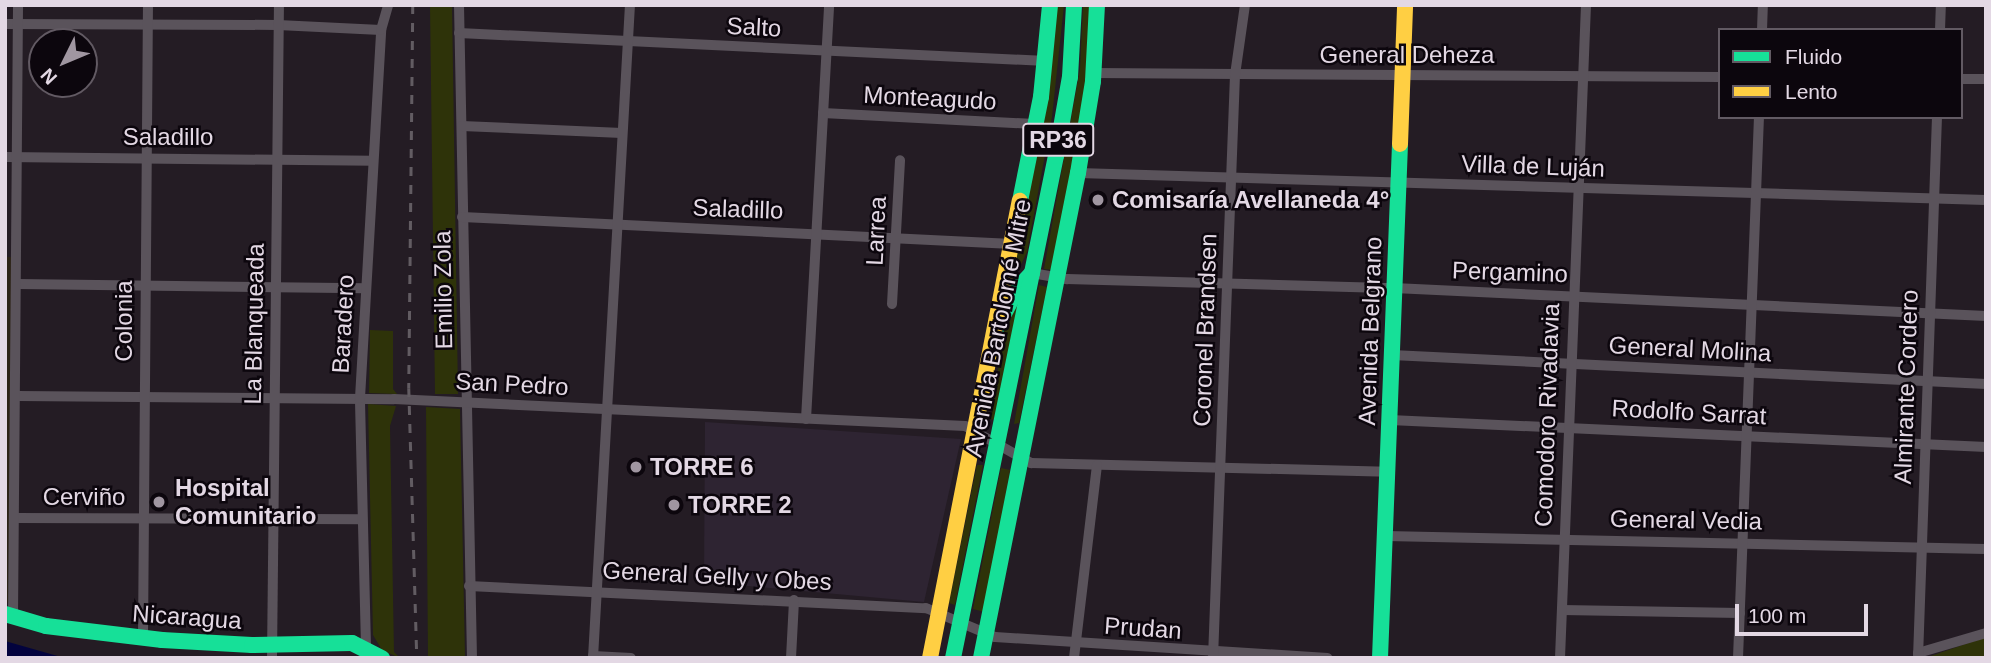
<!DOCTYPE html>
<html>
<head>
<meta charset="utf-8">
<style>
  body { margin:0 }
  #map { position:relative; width:1991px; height:663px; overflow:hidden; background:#241c24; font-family:Arial,sans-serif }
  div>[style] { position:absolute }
  .commercial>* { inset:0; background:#2e2432 }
  .industrial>* { inset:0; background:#2c2316 }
  .green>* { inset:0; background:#2e3309 }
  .water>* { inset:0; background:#03033e }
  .street>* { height:10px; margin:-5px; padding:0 5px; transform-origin:5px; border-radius:5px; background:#5a535b }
  .fast>* { height:16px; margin:-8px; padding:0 8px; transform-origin:8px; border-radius:8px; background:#16e098 }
  .slow>* { height:16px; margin:-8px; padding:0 8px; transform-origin:8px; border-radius:8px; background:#ffcf43 }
  .rail>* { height:2.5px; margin-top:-1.25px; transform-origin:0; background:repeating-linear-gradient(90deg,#625c62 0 9px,transparent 0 18px) }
  .dots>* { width:19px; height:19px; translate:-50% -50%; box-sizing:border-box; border:4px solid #0c060d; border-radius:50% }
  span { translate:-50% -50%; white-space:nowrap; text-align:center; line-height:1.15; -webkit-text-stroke:5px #0c060d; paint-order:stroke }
  .shield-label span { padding:2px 5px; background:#0c060d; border:2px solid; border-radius:5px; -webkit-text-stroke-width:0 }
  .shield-label { font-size:23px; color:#e3d8e4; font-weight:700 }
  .street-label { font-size:24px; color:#e3d8e4 }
  .poi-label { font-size:24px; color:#e3d8e4; font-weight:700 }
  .left { translate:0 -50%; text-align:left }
  .frame { position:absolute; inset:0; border:7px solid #e3d8e4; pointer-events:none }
  .legend { position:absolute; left:1718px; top:28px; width:245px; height:91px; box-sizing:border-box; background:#0c060d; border:2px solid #625a63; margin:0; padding:9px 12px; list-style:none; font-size:21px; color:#e3d8e4 }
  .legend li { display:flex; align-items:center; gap:14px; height:35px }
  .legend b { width:35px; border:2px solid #625a63 }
  .north { position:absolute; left:28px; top:28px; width:70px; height:70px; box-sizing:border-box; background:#0c060d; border:2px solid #625a63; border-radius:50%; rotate:227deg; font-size:19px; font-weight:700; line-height:28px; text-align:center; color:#e3d8e4 }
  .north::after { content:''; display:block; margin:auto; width:24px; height:32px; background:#a096a1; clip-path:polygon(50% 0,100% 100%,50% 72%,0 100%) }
  .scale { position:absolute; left:1735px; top:604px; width:133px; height:32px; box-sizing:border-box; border:4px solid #e3d8e4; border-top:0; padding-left:9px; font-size:21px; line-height:24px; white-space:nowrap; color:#e3d8e4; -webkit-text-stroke:5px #0c060d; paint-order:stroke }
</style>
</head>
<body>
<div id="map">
  <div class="commercial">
    <div style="clip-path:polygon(705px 422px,961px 439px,924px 602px,704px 582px)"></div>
  </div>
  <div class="industrial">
    <div style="clip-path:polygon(5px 257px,13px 257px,8px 603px,5px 602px)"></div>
  </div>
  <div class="green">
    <div style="clip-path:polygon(430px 5px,452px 5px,458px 394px,435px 394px)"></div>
    <div style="clip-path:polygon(1055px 5px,1064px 5px,1052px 117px,1027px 252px,1007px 294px)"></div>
    <div style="clip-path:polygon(1083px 5px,1091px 5px,1088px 71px,1054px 270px,1044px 269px,1080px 69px)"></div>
    <div style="clip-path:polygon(1039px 285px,1047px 287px,1019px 423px,1014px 424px)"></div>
    <div style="clip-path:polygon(1021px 290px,994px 419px,990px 420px,1007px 313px)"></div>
    <div style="clip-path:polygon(370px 330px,393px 331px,393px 389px,397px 394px,369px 393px)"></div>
    <div style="clip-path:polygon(368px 404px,396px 406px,390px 426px,394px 652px,400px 658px,382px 650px,373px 635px)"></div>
    <div style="clip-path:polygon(426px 407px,460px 409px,465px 658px,428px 658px)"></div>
    <div style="clip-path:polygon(977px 465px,983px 465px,955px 605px,949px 603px)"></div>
    <div style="clip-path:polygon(1001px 468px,1010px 470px,984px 612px,973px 609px)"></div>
    <div style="clip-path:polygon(1986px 637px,1986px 658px,1927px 658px,1928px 657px)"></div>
  </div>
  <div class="water">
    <div style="clip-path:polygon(5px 641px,61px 657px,70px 658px,5px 658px)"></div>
  </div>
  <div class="street">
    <div style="left:459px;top:5px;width:653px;rotate:88.86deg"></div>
    <div style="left:5px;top:24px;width:273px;rotate:0.2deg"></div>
    <div style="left:278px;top:25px;width:103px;rotate:2.8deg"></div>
    <div style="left:1762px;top:30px;width:25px;rotate:-88deg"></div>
    <div style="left:1940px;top:30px;width:25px;rotate:-88deg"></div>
    <div style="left:459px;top:33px;width:588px;rotate:2.73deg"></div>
    <div style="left:1093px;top:73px;width:627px;rotate:0.37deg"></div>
    <div style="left:1961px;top:79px;width:25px"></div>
    <div style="left:823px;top:113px;width:212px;rotate:3deg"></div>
    <div style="left:462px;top:126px;width:160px;rotate:2.5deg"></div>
    <div style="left:5px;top:157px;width:368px;rotate:0.6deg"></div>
    <div style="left:1078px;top:173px;width:908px;rotate:1.7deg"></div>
    <div style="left:462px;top:217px;width:551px;rotate:2.81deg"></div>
    <div style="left:1032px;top:273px;width:36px;rotate:10deg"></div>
    <div style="left:1067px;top:279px;width:327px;rotate:1.6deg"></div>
    <div style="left:1394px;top:288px;width:593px;rotate:2.71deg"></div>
    <div style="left:18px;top:284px;width:347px;rotate:0.7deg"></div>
    <div style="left:892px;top:304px;width:144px;rotate:-86.8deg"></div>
    <div style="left:1392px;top:355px;width:595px;rotate:2.8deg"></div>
    <div style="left:18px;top:396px;width:376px;rotate:0.5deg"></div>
    <div style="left:394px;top:399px;width:572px;rotate:2.71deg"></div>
    <div style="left:965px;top:426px;width:76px;rotate:29.3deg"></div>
    <div style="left:1031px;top:463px;width:356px;rotate:1.4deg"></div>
    <div style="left:806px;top:419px;width:415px;rotate:-86.8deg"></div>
    <div style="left:1390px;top:420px;width:597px;rotate:2.59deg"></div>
    <div style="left:15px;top:518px;width:347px;rotate:0.2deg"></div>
    <div style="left:1386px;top:536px;width:600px;rotate:1.24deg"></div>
    <div style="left:469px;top:586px;width:458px;rotate:2.8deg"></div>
    <div style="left:926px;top:608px;width:75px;rotate:22.8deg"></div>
    <div style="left:995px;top:637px;width:333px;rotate:3.6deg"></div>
    <div style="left:1562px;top:610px;width:178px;rotate:1deg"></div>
    <div style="left:13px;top:617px;width:612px;rotate:-89.53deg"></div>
    <div style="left:143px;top:638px;width:633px;rotate:-89.55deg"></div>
    <div style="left:366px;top:647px;width:249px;rotate:-91.4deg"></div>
    <div style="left:360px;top:398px;width:369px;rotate:-86.7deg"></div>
    <div style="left:381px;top:30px;width:26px;rotate:-74deg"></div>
    <div style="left:1918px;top:653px;width:71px;rotate:-16.4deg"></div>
    <div style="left:593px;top:656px;width:38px;rotate:3deg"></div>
    <div style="left:272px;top:658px;width:653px;rotate:-89.39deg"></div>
    <div style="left:593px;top:658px;width:654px;rotate:-86.76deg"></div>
    <div style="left:791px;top:658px;width:58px;rotate:-87deg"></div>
    <div style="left:1074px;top:658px;width:194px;rotate:-83.2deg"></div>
    <div style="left:1213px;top:658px;width:583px;rotate:-87.84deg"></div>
    <div style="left:1235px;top:75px;width:71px;rotate:-81.9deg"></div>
    <div style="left:1560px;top:658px;width:654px;rotate:-87.72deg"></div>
    <div style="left:1738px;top:658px;width:541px;rotate:-87.78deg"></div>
    <div style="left:1918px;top:658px;width:541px;rotate:-87.99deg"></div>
  </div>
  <div class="fast">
    <div style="left:1020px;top:201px;width:106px;rotate:-78.6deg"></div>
    <div style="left:1041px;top:97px;width:92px;rotate:-84.4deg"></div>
    <div style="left:996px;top:329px;width:45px;rotate:-62.3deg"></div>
    <div style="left:1017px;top:289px;width:22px;rotate:-47deg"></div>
    <div style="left:5px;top:614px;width:43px;rotate:16.3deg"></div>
    <div style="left:46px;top:626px;width:117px;rotate:6.9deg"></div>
    <div style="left:162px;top:640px;width:90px;rotate:3.2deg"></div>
    <div style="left:252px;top:645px;width:100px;rotate:-1.1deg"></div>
    <div style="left:352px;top:643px;width:34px;rotate:27deg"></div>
    <div style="left:953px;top:658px;width:512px;rotate:-78.41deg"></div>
    <div style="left:1056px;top:156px;width:80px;rotate:-80deg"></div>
    <div style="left:1070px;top:77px;width:72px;rotate:-86.8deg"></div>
    <div style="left:981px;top:658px;width:495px;rotate:-78.7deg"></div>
    <div style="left:1078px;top:173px;width:93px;rotate:-80.7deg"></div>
    <div style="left:1093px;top:81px;width:76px;rotate:-87deg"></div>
    <div style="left:1380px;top:658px;width:514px;rotate:-87.77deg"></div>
  </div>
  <div class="slow">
    <div style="left:1400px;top:144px;width:139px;rotate:-87.9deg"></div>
    <div style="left:930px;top:658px;width:466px;rotate:-78.9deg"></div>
  </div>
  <div class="rail">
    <div style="left:413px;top:5px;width:383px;rotate:90.6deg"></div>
    <div style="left:409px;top:388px;width:270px;rotate:88.3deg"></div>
  </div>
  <div class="dots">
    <div style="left:1098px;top:200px;background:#a096a1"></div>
    <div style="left:636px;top:467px;background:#a096a1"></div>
    <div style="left:159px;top:502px;background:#a096a1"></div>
    <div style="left:674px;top:505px;background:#a096a1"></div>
  </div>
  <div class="shield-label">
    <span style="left:1058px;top:140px">RP36</span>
  </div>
  <div class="street-label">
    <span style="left:754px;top:27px;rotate:3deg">Salto</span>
    <span style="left:1407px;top:55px">General Deheza</span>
    <span style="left:930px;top:98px;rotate:3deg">Monteagudo</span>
    <span style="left:168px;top:137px">Saladillo</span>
    <span style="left:1533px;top:166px;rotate:2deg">Villa de Luján</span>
    <span style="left:738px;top:209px;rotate:2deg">Saladillo</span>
    <span style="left:876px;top:231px;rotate:-87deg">Larrea</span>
    <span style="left:1510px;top:272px;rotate:2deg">Pergamino</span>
    <span style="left:443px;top:290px;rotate:-91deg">Emilio Zola</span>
    <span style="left:124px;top:321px;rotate:-90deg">Colonia</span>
    <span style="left:254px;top:324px;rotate:-89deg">La Blanqueada</span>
    <span style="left:343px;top:324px;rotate:-87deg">Baradero</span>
    <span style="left:998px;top:328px;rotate:-79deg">Avenida Bartolomé Mitre</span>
    <span style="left:1205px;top:330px;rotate:-88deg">Coronel Brandsen</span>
    <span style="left:1370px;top:331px;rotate:-88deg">Avenida Belgrano</span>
    <span style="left:1690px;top:349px;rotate:3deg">General Molina</span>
    <span style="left:512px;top:384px;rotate:3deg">San Pedro</span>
    <span style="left:1906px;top:387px;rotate:-88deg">Almirante Cordero</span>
    <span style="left:1689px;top:412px;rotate:3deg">Rodolfo Sarrat</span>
    <span style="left:1547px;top:415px;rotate:-88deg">Comodoro Rivadavia</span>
    <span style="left:84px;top:497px">Cerviño</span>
    <span style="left:1686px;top:520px;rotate:1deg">General Vedia</span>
    <span style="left:717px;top:576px;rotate:3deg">General Gelly y Obes</span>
    <span style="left:187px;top:617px;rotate:4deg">Nicaragua</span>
    <span style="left:1143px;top:628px;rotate:4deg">Prudan</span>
  </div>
  <div class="poi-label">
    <span class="left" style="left:1112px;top:200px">Comisaría Avellaneda 4°</span>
    <span class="left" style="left:650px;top:467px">TORRE 6</span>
    <span class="left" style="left:175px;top:502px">Hospital<br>Comunitario</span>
    <span class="left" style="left:688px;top:505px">TORRE 2</span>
  </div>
  <div class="frame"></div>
  <ul class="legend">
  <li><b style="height:9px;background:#16e098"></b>Fluido</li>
  <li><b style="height:9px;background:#ffcf43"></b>Lento</li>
  </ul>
  <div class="north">N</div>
  <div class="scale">100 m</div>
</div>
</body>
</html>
